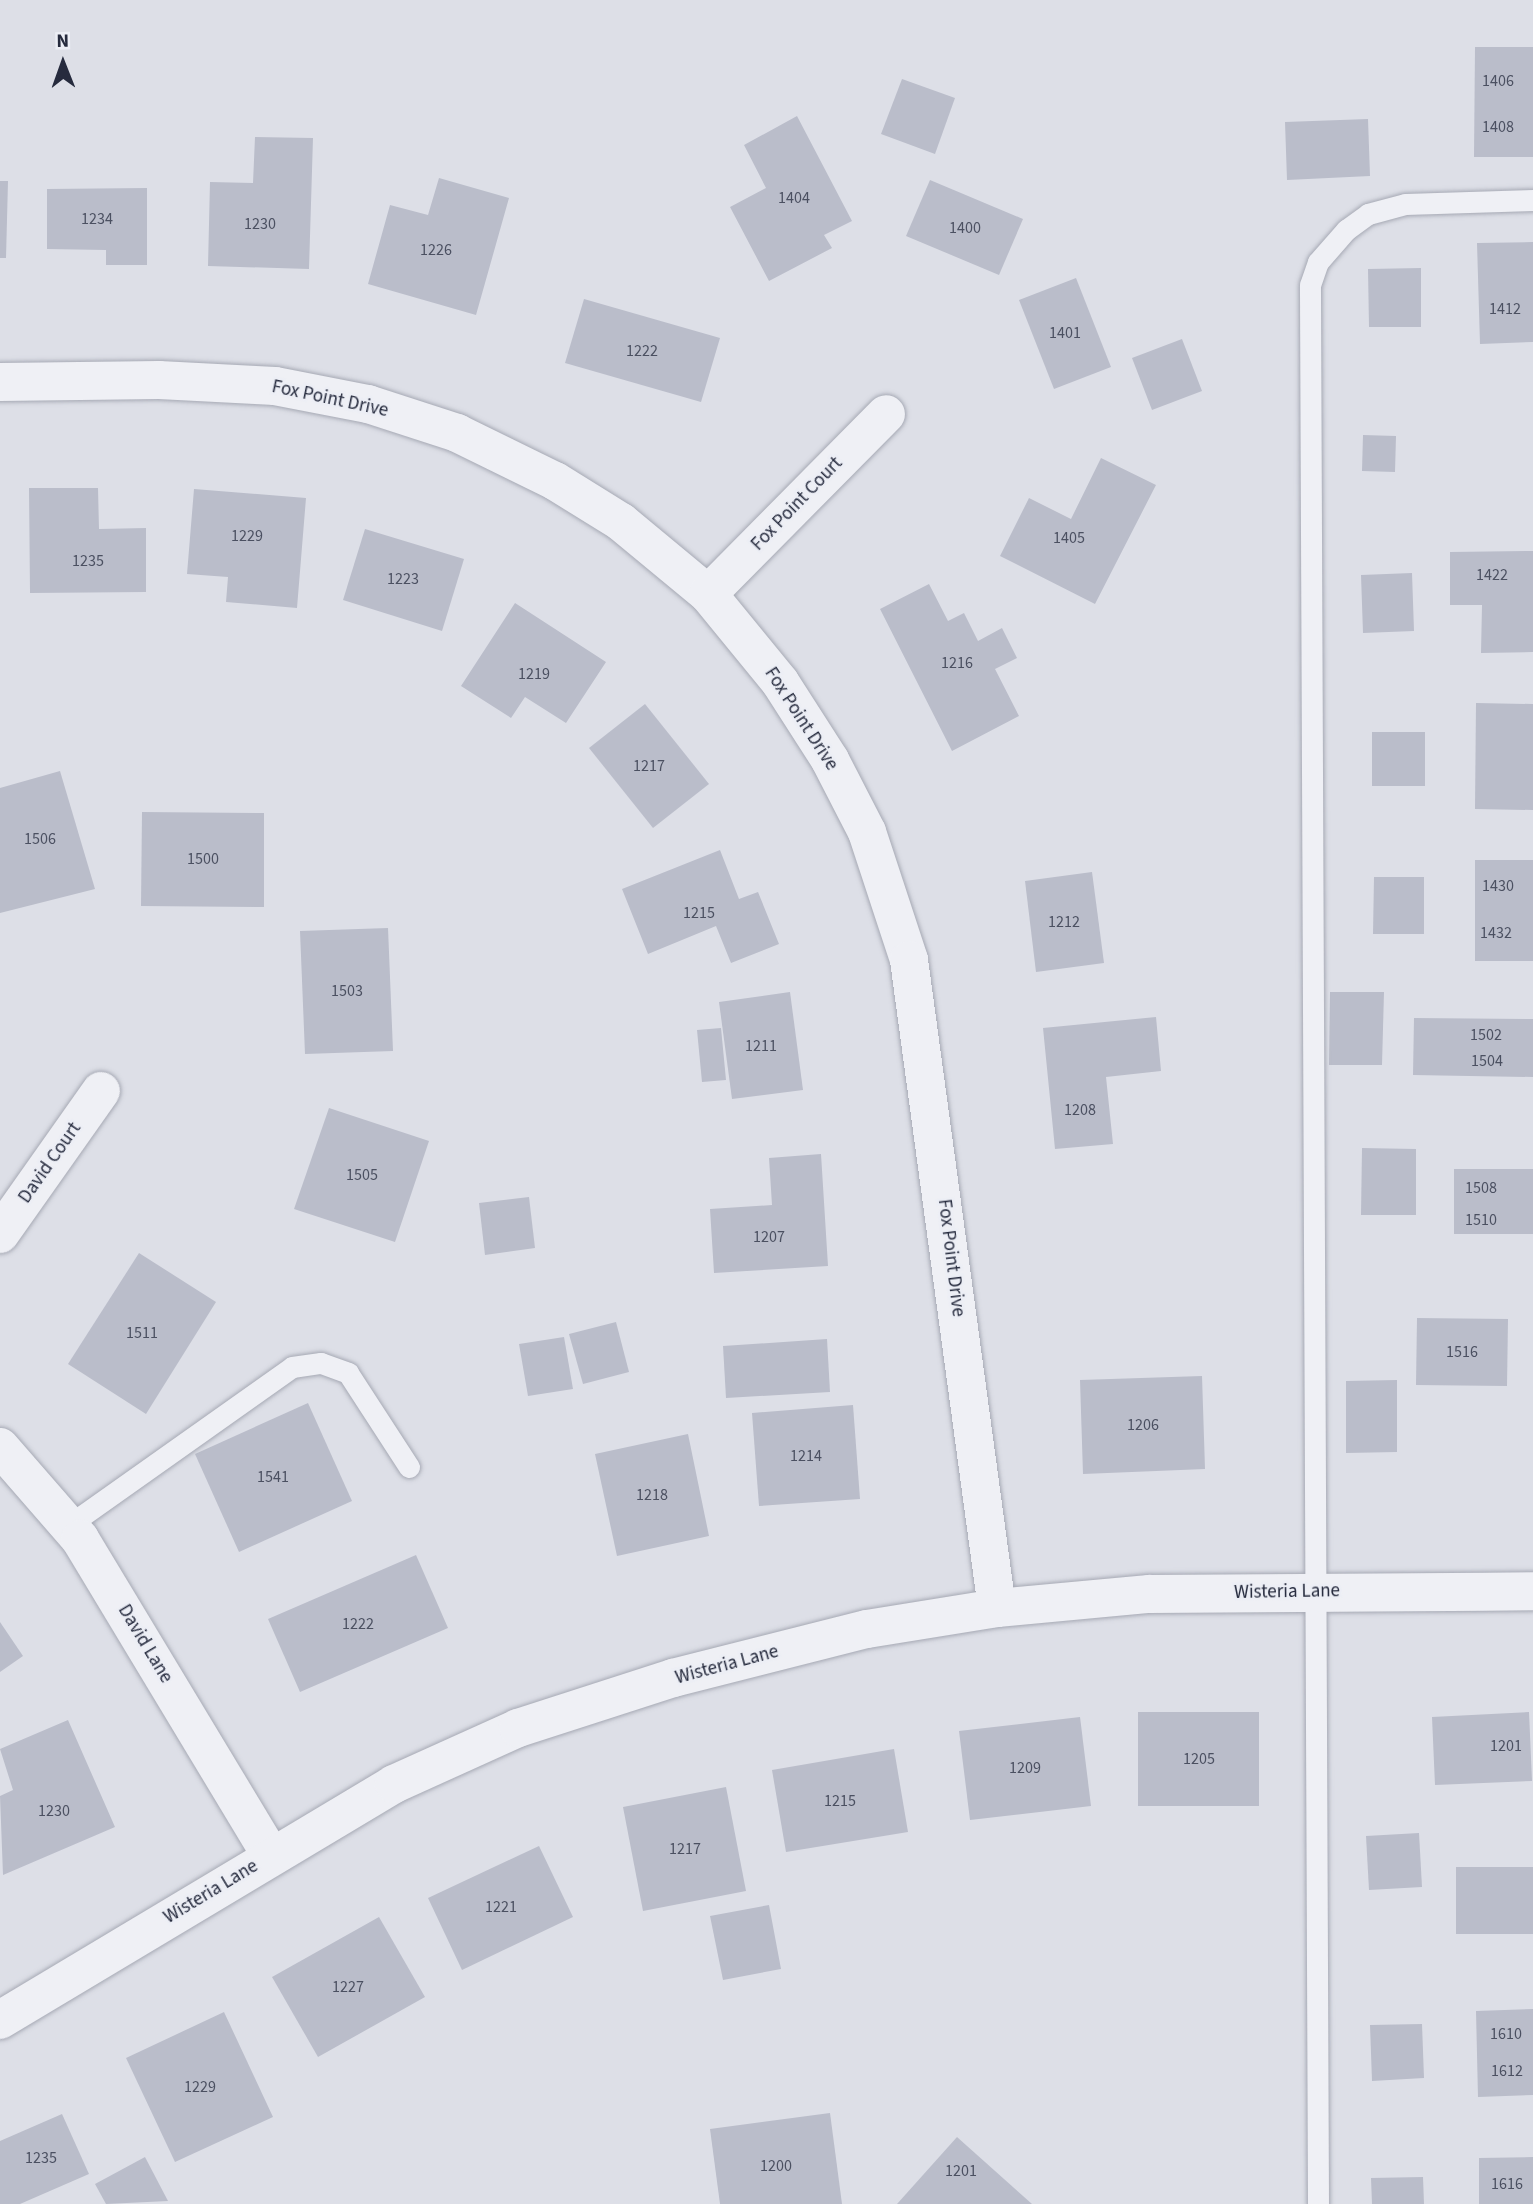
<!DOCTYPE html>
<html>
<head>
<meta charset="utf-8">
<style>
  body { margin:0 }
  #map { position:relative; width:1533px; height:2204px; overflow:hidden; background:#dddfe7; font-family:"Source Sans 3",sans-serif }
  div>[style] { position:absolute }
  .building>* { inset:0; background:#babdca }
  .roads { filter:drop-shadow(0 0 2px #a6a9b4) drop-shadow(0 0 2px #a6a9b4) }
  .lane>* { height:21px; margin:-10.5px; padding:0 10.5px; transform-origin:10.5px; border-radius:10.5px; background:#eff0f5 }
  .street>* { height:38px; margin:-19px; padding:0 19px; transform-origin:19px; border-radius:19px; background:#eff0f5 }
  span { translate:-50% -50%; white-space:nowrap; text-align:center; line-height:1.15; -webkit-text-stroke:5px #eceef5; paint-order:stroke }
  .number-label { font-size:16px; color:#4b5061 }
  .number-label span { -webkit-text-stroke-width:0 }
  .street-label { font-size:19px; color:#262b3e }
  .north { position:absolute; left:28px; top:28px; width:70px; height:70px; -webkit-text-stroke:5px #eceef5; paint-order:stroke; rotate:359deg; font-size:19px; font-weight:700; line-height:28px; text-align:center; color:#262b3e }
  .north::after { content:''; display:block; margin:auto; width:24px; height:32px; background:#262b3e; clip-path:polygon(50% 0,100% 100%,50% 72%,0 100%) }
</style>
</head>
<body>
<div id="map">
  <div class="building">
    <div style="clip-path:polygon(1475px 47px,1533px 47px,1533px 157px,1474px 157px)"></div>
    <div style="clip-path:polygon(902px 79px,955px 98px,935px 154px,881px 134px)"></div>
    <div style="clip-path:polygon(797px 116px,852px 221px,824px 235px,832px 248px,769px 281px,730px 207px,766px 188px,744px 145px)"></div>
    <div style="clip-path:polygon(1368px 119px,1370px 176px,1287px 180px,1285px 122px)"></div>
    <div style="clip-path:polygon(255px 137px,313px 138px,309px 269px,208px 266px,210px 182px,253px 183px)"></div>
    <div style="clip-path:polygon(439px 178px,509px 198px,476px 315px,368px 284px,390px 205px,428px 215px)"></div>
    <div style="clip-path:polygon(930px 180px,1023px 219px,999px 275px,906px 236px)"></div>
    <div style="clip-path:polygon(0 181px,8px 181px,6px 258px,0 258px)"></div>
    <div style="clip-path:polygon(147px 188px,147px 265px,106px 265px,106px 250px,47px 249px,47px 189px)"></div>
    <div style="clip-path:polygon(1533px 242px,1533px 342px,1480px 344px,1477px 243px)"></div>
    <div style="clip-path:polygon(1421px 268px,1421px 327px,1369px 327px,1368px 269px)"></div>
    <div style="clip-path:polygon(1076px 278px,1111px 367px,1054px 389px,1019px 300px)"></div>
    <div style="clip-path:polygon(584px 299px,720px 338px,701px 402px,565px 363px)"></div>
    <div style="clip-path:polygon(1182px 339px,1202px 391px,1152px 410px,1132px 358px)"></div>
    <div style="clip-path:polygon(1363px 435px,1396px 436px,1395px 472px,1362px 471px)"></div>
    <div style="clip-path:polygon(1101px 458px,1156px 485px,1095px 604px,1000px 556px,1029px 498px,1071px 519px)"></div>
    <div style="clip-path:polygon(29px 488px,98px 488px,99px 529px,146px 528px,146px 592px,30px 593px)"></div>
    <div style="clip-path:polygon(194px 489px,306px 498px,297px 608px,226px 602px,228px 577px,187px 574px)"></div>
    <div style="clip-path:polygon(365px 529px,464px 559px,442px 631px,343px 600px)"></div>
    <div style="clip-path:polygon(1533px 551px,1533px 652px,1481px 653px,1482px 605px,1450px 605px,1450px 552px)"></div>
    <div style="clip-path:polygon(1412px 573px,1414px 631px,1363px 633px,1361px 575px)"></div>
    <div style="clip-path:polygon(929px 584px,948px 621px,964px 613px,978px 641px,1002px 628px,1017px 658px,995px 669px,1019px 716px,952px 751px,880px 609px)"></div>
    <div style="clip-path:polygon(515px 603px,606px 662px,566px 723px,525px 697px,511px 718px,461px 686px)"></div>
    <div style="clip-path:polygon(1476px 703px,1533px 704px,1533px 810px,1475px 809px)"></div>
    <div style="clip-path:polygon(645px 704px,709px 784px,653px 828px,589px 748px)"></div>
    <div style="clip-path:polygon(1372px 732px,1425px 732px,1425px 786px,1372px 786px)"></div>
    <div style="clip-path:polygon(60px 771px,95px 889px,0 913px,0 788px)"></div>
    <div style="clip-path:polygon(142px 812px,264px 813px,264px 907px,141px 906px)"></div>
    <div style="clip-path:polygon(720px 850px,739px 899px,758px 892px,779px 944px,731px 963px,716px 926px,648px 954px,622px 889px)"></div>
    <div style="clip-path:polygon(1475px 860px,1533px 860px,1533px 961px,1475px 961px)"></div>
    <div style="clip-path:polygon(1092px 872px,1104px 963px,1036px 972px,1025px 881px)"></div>
    <div style="clip-path:polygon(1374px 877px,1424px 877px,1424px 934px,1373px 934px)"></div>
    <div style="clip-path:polygon(388px 928px,393px 1051px,305px 1054px,300px 931px)"></div>
    <div style="clip-path:polygon(790px 992px,803px 1090px,732px 1099px,719px 1002px)"></div>
    <div style="clip-path:polygon(1330px 992px,1384px 992px,1382px 1065px,1329px 1065px)"></div>
    <div style="clip-path:polygon(1156px 1017px,1161px 1071px,1106px 1077px,1113px 1144px,1055px 1149px,1043px 1028px)"></div>
    <div style="clip-path:polygon(1414px 1018px,1533px 1019px,1533px 1077px,1413px 1075px)"></div>
    <div style="clip-path:polygon(721px 1028px,726px 1080px,702px 1082px,697px 1030px)"></div>
    <div style="clip-path:polygon(329px 1108px,429px 1141px,395px 1242px,294px 1209px)"></div>
    <div style="clip-path:polygon(1362px 1148px,1416px 1149px,1416px 1215px,1361px 1215px)"></div>
    <div style="clip-path:polygon(821px 1154px,828px 1266px,714px 1273px,710px 1209px,772px 1205px,769px 1158px)"></div>
    <div style="clip-path:polygon(1454px 1169px,1533px 1169px,1533px 1234px,1454px 1234px)"></div>
    <div style="clip-path:polygon(529px 1197px,535px 1248px,485px 1255px,479px 1203px)"></div>
    <div style="clip-path:polygon(139px 1253px,216px 1302px,146px 1414px,68px 1364px)"></div>
    <div style="clip-path:polygon(1417px 1318px,1508px 1319px,1507px 1386px,1416px 1385px)"></div>
    <div style="clip-path:polygon(616px 1322px,629px 1372px,583px 1384px,569px 1334px)"></div>
    <div style="clip-path:polygon(564px 1337px,573px 1389px,528px 1396px,519px 1344px)"></div>
    <div style="clip-path:polygon(827px 1339px,830px 1392px,726px 1398px,723px 1346px)"></div>
    <div style="clip-path:polygon(1202px 1376px,1205px 1469px,1083px 1474px,1080px 1380px)"></div>
    <div style="clip-path:polygon(1397px 1380px,1397px 1452px,1346px 1453px,1346px 1381px)"></div>
    <div style="clip-path:polygon(308px 1403px,352px 1501px,239px 1552px,195px 1454px)"></div>
    <div style="clip-path:polygon(853px 1405px,860px 1499px,759px 1506px,752px 1413px)"></div>
    <div style="clip-path:polygon(688px 1434px,709px 1536px,617px 1556px,595px 1454px)"></div>
    <div style="clip-path:polygon(416px 1555px,448px 1628px,300px 1692px,268px 1619px)"></div>
    <div style="clip-path:polygon(0 1622px,23px 1656px,0 1672px)"></div>
    <div style="clip-path:polygon(1138px 1712px,1259px 1712px,1259px 1806px,1138px 1806px)"></div>
    <div style="clip-path:polygon(1529px 1712px,1532px 1781px,1435px 1785px,1432px 1717px)"></div>
    <div style="clip-path:polygon(1080px 1717px,1091px 1806px,970px 1820px,959px 1731px)"></div>
    <div style="clip-path:polygon(68px 1720px,115px 1827px,3px 1875px,0 1796px,13px 1790px,0 1749px)"></div>
    <div style="clip-path:polygon(894px 1749px,908px 1832px,786px 1852px,772px 1770px)"></div>
    <div style="clip-path:polygon(726px 1787px,746px 1891px,643px 1911px,623px 1807px)"></div>
    <div style="clip-path:polygon(1419px 1833px,1422px 1887px,1369px 1890px,1366px 1836px)"></div>
    <div style="clip-path:polygon(539px 1846px,573px 1917px,462px 1970px,428px 1898px)"></div>
    <div style="clip-path:polygon(1456px 1867px,1533px 1867px,1533px 1934px,1456px 1934px)"></div>
    <div style="clip-path:polygon(769px 1905px,781px 1969px,723px 1980px,710px 1916px)"></div>
    <div style="clip-path:polygon(379px 1917px,425px 1997px,318px 2057px,272px 1977px)"></div>
    <div style="clip-path:polygon(1533px 2009px,1533px 2095px,1478px 2097px,1476px 2011px)"></div>
    <div style="clip-path:polygon(224px 2012px,273px 2117px,175px 2162px,126px 2058px)"></div>
    <div style="clip-path:polygon(1422px 2024px,1424px 2078px,1372px 2081px,1370px 2025px)"></div>
    <div style="clip-path:polygon(830px 2113px,842px 2204px,720px 2204px,710px 2129px)"></div>
    <div style="clip-path:polygon(62px 2114px,89px 2174px,20px 2204px,0 2204px,0 2141px)"></div>
    <div style="clip-path:polygon(957px 2137px,1032px 2204px,897px 2204px)"></div>
    <div style="clip-path:polygon(145px 2157px,168px 2201px,106px 2204px,95px 2184px)"></div>
    <div style="clip-path:polygon(1533px 2157px,1533px 2204px,1479px 2204px,1479px 2158px)"></div>
    <div style="clip-path:polygon(1423px 2177px,1424px 2204px,1372px 2204px,1371px 2178px)"></div>
  </div>
  <div class="roads">
    <div class="lane">
      <div style="left:69px;top:1525px;width:273px;rotate:-35.3deg"></div>
      <div style="left:292px;top:1367px;width:29px;rotate:-8deg"></div>
      <div style="left:321px;top:1363px;width:29px;rotate:20deg"></div>
      <div style="left:348px;top:1373px;width:112px;rotate:57deg"></div>
      <div style="left:1318px;top:2204px;width:1919px;rotate:-90.24deg"></div>
      <div style="left:1310px;top:285px;width:24px;rotate:-71deg"></div>
      <div style="left:1318px;top:262px;width:43px;rotate:-48.8deg"></div>
      <div style="left:1346px;top:230px;width:27px;rotate:-36deg"></div>
      <div style="left:1368px;top:214px;width:38px;rotate:-15deg"></div>
      <div style="left:1405px;top:204px;width:128px;rotate:-1.8deg"></div>
    </div>
    <div class="street">
      <div style="left:0;top:382px;width:159px;rotate:-0.7deg"></div>
      <div style="left:159px;top:380px;width:116px;rotate:3deg"></div>
      <div style="left:275px;top:386px;width:95px;rotate:11deg"></div>
      <div style="left:368px;top:404px;width:94px;rotate:18deg"></div>
      <div style="left:457px;top:433px;width:109px;rotate:26.1deg"></div>
      <div style="left:555px;top:481px;width:78px;rotate:31.8deg"></div>
      <div style="left:621px;top:522px;width:113px;rotate:39.6deg"></div>
      <div style="left:708px;top:594px;width:114px;rotate:50.7deg"></div>
      <div style="left:780px;top:682px;width:93px;rotate:57.3deg"></div>
      <div style="left:830px;top:760px;width:81px;rotate:62.8deg"></div>
      <div style="left:867px;top:832px;width:135px;rotate:71.8deg"></div>
      <div style="left:909px;top:960px;width:654px;rotate:82.27deg"></div>
      <div style="left:708px;top:594px;width:253px;rotate:-45.3deg"></div>
      <div style="left:0;top:1234px;width:175px;rotate:-54.8deg"></div>
      <div style="left:0;top:1447px;width:122px;rotate:49deg"></div>
      <div style="left:80px;top:1539px;width:370px;rotate:58.9deg"></div>
      <div style="left:0;top:2020px;width:459px;rotate:-30.9deg"></div>
      <div style="left:394px;top:1784px;width:136px;rotate:-24.3deg"></div>
      <div style="left:518px;top:1728px;width:163px;rotate:-17.9deg"></div>
      <div style="left:673px;top:1678px;width:200px;rotate:-14.2deg"></div>
      <div style="left:867px;top:1629px;width:132px;rotate:-9.2deg"></div>
      <div style="left:997px;top:1608px;width:153px;rotate:-5.3deg"></div>
      <div style="left:1149px;top:1594px;width:384px;rotate:-0.4deg"></div>
    </div>
  </div>
  <div class="number-label">
    <span style="left:1498px;top:81px">1406</span>
    <span style="left:1498px;top:127px">1408</span>
    <span style="left:794px;top:198px">1404</span>
    <span style="left:97px;top:219px">1234</span>
    <span style="left:260px;top:224px">1230</span>
    <span style="left:965px;top:228px">1400</span>
    <span style="left:436px;top:250px">1226</span>
    <span style="left:1505px;top:309px">1412</span>
    <span style="left:1065px;top:333px">1401</span>
    <span style="left:642px;top:351px">1222</span>
    <span style="left:247px;top:536px">1229</span>
    <span style="left:1069px;top:538px">1405</span>
    <span style="left:88px;top:561px">1235</span>
    <span style="left:1492px;top:575px">1422</span>
    <span style="left:403px;top:579px">1223</span>
    <span style="left:957px;top:663px">1216</span>
    <span style="left:534px;top:674px">1219</span>
    <span style="left:649px;top:766px">1217</span>
    <span style="left:40px;top:839px">1506</span>
    <span style="left:203px;top:859px">1500</span>
    <span style="left:1498px;top:886px">1430</span>
    <span style="left:699px;top:913px">1215</span>
    <span style="left:1064px;top:922px">1212</span>
    <span style="left:1496px;top:933px">1432</span>
    <span style="left:347px;top:991px">1503</span>
    <span style="left:1486px;top:1035px">1502</span>
    <span style="left:761px;top:1046px">1211</span>
    <span style="left:1487px;top:1061px">1504</span>
    <span style="left:1080px;top:1110px">1208</span>
    <span style="left:362px;top:1175px">1505</span>
    <span style="left:1481px;top:1188px">1508</span>
    <span style="left:1481px;top:1220px">1510</span>
    <span style="left:769px;top:1237px">1207</span>
    <span style="left:142px;top:1333px">1511</span>
    <span style="left:1462px;top:1352px">1516</span>
    <span style="left:1143px;top:1425px">1206</span>
    <span style="left:806px;top:1456px">1214</span>
    <span style="left:273px;top:1477px">1541</span>
    <span style="left:652px;top:1495px">1218</span>
    <span style="left:358px;top:1624px">1222</span>
    <span style="left:1506px;top:1746px">1201</span>
    <span style="left:1199px;top:1759px">1205</span>
    <span style="left:1025px;top:1768px">1209</span>
    <span style="left:840px;top:1801px">1215</span>
    <span style="left:54px;top:1811px">1230</span>
    <span style="left:685px;top:1849px">1217</span>
    <span style="left:501px;top:1907px">1221</span>
    <span style="left:348px;top:1987px">1227</span>
    <span style="left:1506px;top:2034px">1610</span>
    <span style="left:1507px;top:2071px">1612</span>
    <span style="left:200px;top:2087px">1229</span>
    <span style="left:41px;top:2158px">1235</span>
    <span style="left:776px;top:2166px">1200</span>
    <span style="left:961px;top:2171px">1201</span>
    <span style="left:1507px;top:2184px">1616</span>
  </div>
  <div class="street-label">
    <span style="left:330px;top:399px;rotate:12deg">Fox Point Drive</span>
    <span style="left:797px;top:504px;rotate:-46deg">Fox Point Court</span>
    <span style="left:801px;top:719px;rotate:57deg">Fox Point Drive</span>
    <span style="left:50px;top:1163px;rotate:-55deg">David Court</span>
    <span style="left:951px;top:1258px;rotate:83deg">Fox Point Drive</span>
    <span style="left:1287px;top:1592px;rotate:-1deg">Wisteria Lane</span>
    <span style="left:145px;top:1644px;rotate:59deg">David Lane</span>
    <span style="left:727px;top:1665px;rotate:-15deg">Wisteria Lane</span>
    <span style="left:211px;top:1892px;rotate:-31deg">Wisteria Lane</span>
  </div>
  <div class="north">N</div>
</div>
</body>
</html>
